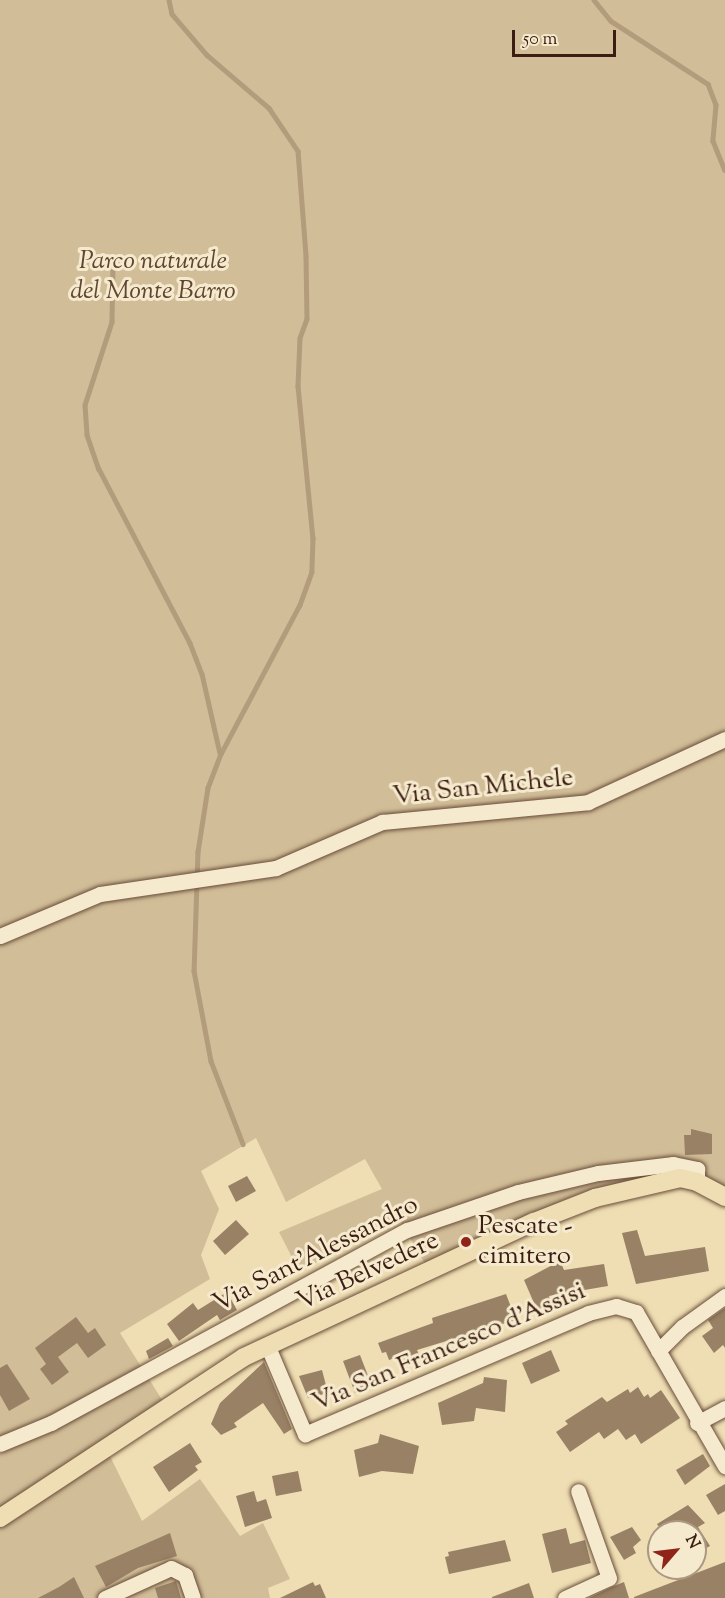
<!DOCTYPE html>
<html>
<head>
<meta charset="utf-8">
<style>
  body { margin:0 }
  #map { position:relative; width:725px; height:1598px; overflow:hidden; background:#efdeb3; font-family:"Sorts Mill Goudy",serif }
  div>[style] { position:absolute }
  .green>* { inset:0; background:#d1bd97 }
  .stream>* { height:4.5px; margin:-2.25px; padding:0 2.25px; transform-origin:2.25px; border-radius:2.25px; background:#b29c7c }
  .building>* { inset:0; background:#998165 }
  .roads { filter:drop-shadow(0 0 2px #694d3a) drop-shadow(0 0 2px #694d3a) }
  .minor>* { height:15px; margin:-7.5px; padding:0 7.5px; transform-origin:7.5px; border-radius:7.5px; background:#f5eace }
  .major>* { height:18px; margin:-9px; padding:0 9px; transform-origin:9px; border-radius:9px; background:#efdeb3 }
  .dots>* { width:16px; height:16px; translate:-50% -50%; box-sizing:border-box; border:3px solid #f5eace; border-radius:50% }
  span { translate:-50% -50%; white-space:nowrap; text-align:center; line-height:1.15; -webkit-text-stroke:6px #f5eace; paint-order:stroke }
  .park-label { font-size:26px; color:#614532; font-style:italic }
  .street-label { font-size:26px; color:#3c1d11 }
  .poi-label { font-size:26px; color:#3c1d11 }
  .left { translate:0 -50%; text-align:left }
  .north { position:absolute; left:647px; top:1520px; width:60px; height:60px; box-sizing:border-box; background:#f5eace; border:2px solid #ab9882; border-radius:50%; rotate:62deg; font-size:16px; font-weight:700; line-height:24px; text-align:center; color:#3c1d11 }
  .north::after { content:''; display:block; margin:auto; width:21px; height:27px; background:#8f2418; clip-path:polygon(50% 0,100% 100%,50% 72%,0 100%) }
  .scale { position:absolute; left:512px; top:30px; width:104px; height:27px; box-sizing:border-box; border:3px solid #3c1d11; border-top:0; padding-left:8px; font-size:18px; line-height:21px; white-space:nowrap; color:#3c1d11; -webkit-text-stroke:4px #f5eace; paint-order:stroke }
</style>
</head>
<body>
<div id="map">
  <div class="green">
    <div style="clip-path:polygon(0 0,725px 0,725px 1197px,670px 1186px,622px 1192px,430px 1272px,400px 1221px,299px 1271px,279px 1232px,382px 1189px,365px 1159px,286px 1202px,256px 1138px,201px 1171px,219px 1209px,201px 1255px,210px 1279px,120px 1333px,164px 1403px,103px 1442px,142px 1521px,200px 1479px,240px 1536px,263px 1523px,290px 1579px,268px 1588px,270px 1598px,0 1598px)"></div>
  </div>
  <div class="stream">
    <div style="left:169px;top:0;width:14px;rotate:78deg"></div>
    <div style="left:172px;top:14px;width:54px;rotate:49.5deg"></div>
    <div style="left:207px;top:55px;width:82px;rotate:40.5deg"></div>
    <div style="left:269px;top:108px;width:52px;rotate:56deg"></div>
    <div style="left:298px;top:151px;width:105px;rotate:85.6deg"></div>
    <div style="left:306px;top:256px;width:63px;rotate:89.1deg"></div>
    <div style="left:307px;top:319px;width:20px;rotate:110deg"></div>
    <div style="left:300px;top:338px;width:48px;rotate:92.4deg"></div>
    <div style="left:298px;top:386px;width:153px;rotate:84.4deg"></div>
    <div style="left:313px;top:538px;width:34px;rotate:92deg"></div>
    <div style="left:312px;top:572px;width:35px;rotate:110deg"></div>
    <div style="left:300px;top:605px;width:169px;rotate:117.9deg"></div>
    <div style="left:221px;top:754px;width:36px;rotate:111deg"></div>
    <div style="left:208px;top:788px;width:65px;rotate:98.9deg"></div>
    <div style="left:198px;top:852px;width:119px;rotate:91.9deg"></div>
    <div style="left:194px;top:971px;width:92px;rotate:79.3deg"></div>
    <div style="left:211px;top:1061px;width:89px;rotate:68.9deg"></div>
    <div style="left:594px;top:0;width:27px;rotate:51deg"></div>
    <div style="left:611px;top:21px;width:116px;rotate:33deg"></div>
    <div style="left:708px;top:84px;width:22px;rotate:69deg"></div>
    <div style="left:716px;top:105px;width:36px;rotate:95deg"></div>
    <div style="left:713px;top:141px;width:31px;rotate:68deg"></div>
    <div style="left:113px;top:264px;width:58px;rotate:91deg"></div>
    <div style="left:112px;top:322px;width:87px;rotate:108deg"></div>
    <div style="left:85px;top:405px;width:30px;rotate:86deg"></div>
    <div style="left:87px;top:435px;width:36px;rotate:71deg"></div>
    <div style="left:99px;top:469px;width:196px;rotate:62.4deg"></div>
    <div style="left:190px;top:643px;width:33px;rotate:69deg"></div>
    <div style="left:202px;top:674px;width:81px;rotate:77.2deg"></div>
  </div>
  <div class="building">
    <div style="clip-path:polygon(691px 1129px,712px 1134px,712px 1154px,685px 1155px,684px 1135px,691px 1135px)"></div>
    <div style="clip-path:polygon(247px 1176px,256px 1191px,236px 1202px,228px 1186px)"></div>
    <div style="clip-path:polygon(236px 1220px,249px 1234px,225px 1255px,213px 1241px)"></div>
    <div style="clip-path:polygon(637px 1230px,645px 1256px,705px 1247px,709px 1271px,636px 1284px,622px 1233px)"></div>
    <div style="clip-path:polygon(560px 1261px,564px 1270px,604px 1264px,608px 1286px,549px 1296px,551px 1304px,537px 1310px,524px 1280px)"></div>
    <div style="clip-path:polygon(227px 1292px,237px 1310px,220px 1320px,217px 1315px,179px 1341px,167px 1324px,193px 1303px,198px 1310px)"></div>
    <div style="clip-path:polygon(506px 1294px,516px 1320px,417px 1350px,420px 1357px,403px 1363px,401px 1356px,389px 1360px,386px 1352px,382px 1353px,378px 1343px,433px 1323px,432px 1318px)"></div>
    <div style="clip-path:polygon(725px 1308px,725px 1348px,723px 1345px,714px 1353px,702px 1336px,713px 1328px,708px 1320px)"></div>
    <div style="clip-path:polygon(76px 1317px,88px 1333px,95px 1328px,106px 1345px,88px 1358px,77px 1343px,58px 1357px,69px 1372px,52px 1385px,40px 1369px,46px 1364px,35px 1348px)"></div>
    <div style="clip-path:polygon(168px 1338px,173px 1346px,149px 1359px,146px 1351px)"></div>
    <div style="clip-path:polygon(551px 1350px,560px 1371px,531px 1384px,522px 1363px)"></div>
    <div style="clip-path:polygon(360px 1355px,372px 1386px,355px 1393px,343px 1361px)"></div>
    <div style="clip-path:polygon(264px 1362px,292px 1429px,284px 1434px,263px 1403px,234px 1423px,237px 1427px,221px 1435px,211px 1424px,220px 1403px)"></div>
    <div style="clip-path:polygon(7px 1364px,30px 1399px,9px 1411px,0 1395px,0 1368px)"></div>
    <div style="clip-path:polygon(322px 1370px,328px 1393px,308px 1398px,299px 1376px)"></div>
    <div style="clip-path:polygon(484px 1377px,507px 1380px,505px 1412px,476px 1408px,474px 1421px,442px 1425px,438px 1403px,483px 1383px)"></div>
    <div style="clip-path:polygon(638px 1387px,644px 1397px,648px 1394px,650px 1398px,661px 1390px,680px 1418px,641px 1444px,635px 1434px,626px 1440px,618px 1429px,604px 1439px,599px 1432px,570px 1452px,556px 1432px,568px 1424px,565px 1421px,602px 1397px,607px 1402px,628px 1389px,630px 1393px)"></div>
    <div style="clip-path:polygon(380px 1434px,419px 1446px,413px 1474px,382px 1471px,359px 1477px,354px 1450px,378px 1443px)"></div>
    <div style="clip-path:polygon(190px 1443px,202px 1462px,195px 1466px,198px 1470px,169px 1492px,153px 1467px)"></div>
    <div style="clip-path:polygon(703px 1454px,710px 1466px,685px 1485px,676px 1470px)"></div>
    <div style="clip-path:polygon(298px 1471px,302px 1491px,276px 1496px,272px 1476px)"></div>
    <div style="clip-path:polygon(725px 1484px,725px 1511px,718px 1515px,706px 1495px)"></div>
    <div style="clip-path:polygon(254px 1491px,257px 1502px,266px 1499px,272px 1518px,245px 1527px,236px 1496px)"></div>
    <div style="clip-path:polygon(688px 1505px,705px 1523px,698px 1527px,710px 1546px,695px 1554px,695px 1532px,662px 1532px,657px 1524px)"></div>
    <div style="clip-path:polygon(632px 1527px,641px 1540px,633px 1547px,636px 1553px,624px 1560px,610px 1537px)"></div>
    <div style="clip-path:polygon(566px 1528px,570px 1544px,585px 1540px,591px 1563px,552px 1573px,542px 1534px)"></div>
    <div style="clip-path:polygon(170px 1533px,177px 1556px,138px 1568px,106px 1587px,95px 1566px)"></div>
    <div style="clip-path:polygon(505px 1540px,511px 1561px,449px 1574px,445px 1557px,449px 1556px,448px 1552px)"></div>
    <div style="clip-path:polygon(725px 1562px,725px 1598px,634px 1598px,634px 1597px)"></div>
    <div style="clip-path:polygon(74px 1577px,84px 1598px,38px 1598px,59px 1587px)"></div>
    <div style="clip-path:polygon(176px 1581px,181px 1598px,158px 1598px,155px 1588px)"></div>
    <div style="clip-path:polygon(313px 1582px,315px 1586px,320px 1584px,326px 1598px,280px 1598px)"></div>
    <div style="clip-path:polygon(624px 1582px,629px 1598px,589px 1598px,614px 1586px)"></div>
    <div style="clip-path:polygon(529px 1583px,534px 1598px,492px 1598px,492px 1597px)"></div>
  </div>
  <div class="roads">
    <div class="minor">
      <div style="left:0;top:936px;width:108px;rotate:-22.8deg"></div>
      <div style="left:100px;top:894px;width:178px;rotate:-8.4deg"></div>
      <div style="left:276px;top:868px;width:116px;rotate:-23.5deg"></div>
      <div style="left:382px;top:822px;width:207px;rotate:-5.5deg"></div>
      <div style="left:588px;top:802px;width:151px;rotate:-24.7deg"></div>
      <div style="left:268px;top:1347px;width:95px;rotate:67deg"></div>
      <div style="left:305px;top:1434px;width:308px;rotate:-23.1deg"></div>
      <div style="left:588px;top:1313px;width:29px;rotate:-14deg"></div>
      <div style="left:616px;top:1306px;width:21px;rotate:17deg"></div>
      <div style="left:636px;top:1312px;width:178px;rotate:60deg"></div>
      <div style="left:658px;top:1351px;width:34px;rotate:-45deg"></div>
      <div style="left:682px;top:1327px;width:53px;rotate:-35.8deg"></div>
      <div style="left:697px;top:1423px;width:32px;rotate:-28deg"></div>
      <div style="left:0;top:1444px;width:55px;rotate:-22.4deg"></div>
      <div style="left:51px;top:1423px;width:405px;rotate:-28.5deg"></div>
      <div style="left:407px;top:1230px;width:117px;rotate:-18.9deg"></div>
      <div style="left:518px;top:1192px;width:82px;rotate:-13.4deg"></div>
      <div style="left:598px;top:1173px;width:76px;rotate:-6.8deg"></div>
      <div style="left:673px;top:1164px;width:25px;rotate:12deg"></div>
      <div style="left:697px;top:1169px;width:13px;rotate:90deg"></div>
      <div style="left:105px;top:1598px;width:72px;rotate:-24.4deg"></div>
      <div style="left:171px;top:1568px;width:16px;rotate:27deg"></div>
      <div style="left:185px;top:1575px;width:24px;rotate:71deg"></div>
      <div style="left:565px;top:1598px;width:48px;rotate:-24.4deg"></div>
      <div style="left:609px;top:1578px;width:92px;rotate:-109.6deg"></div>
    </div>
    <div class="major">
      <div style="left:0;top:1518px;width:292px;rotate:-33.4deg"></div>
      <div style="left:244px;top:1357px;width:320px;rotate:-25deg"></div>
      <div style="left:534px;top:1222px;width:66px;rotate:-21.5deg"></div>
      <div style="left:595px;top:1198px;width:87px;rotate:-13.2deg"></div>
      <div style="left:680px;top:1178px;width:17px;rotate:13deg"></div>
      <div style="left:697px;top:1182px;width:32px;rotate:28deg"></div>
    </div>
  </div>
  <div class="dots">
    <div style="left:466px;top:1242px;background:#8f2418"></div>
  </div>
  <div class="park-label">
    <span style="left:153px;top:277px">Parco naturale<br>del Monte Barro</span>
  </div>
  <div class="street-label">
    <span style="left:483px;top:788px;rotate:-6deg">Via San Michele</span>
    <span style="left:316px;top:1255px;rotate:-27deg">Via Sant'Alessandro</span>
    <span style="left:368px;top:1272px;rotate:-25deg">Via Belvedere</span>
    <span style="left:449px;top:1348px;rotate:-23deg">Via San Francesco d'Assisi</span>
  </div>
  <div class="poi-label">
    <span class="left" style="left:478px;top:1242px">Pescate -<br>cimitero</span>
  </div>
  <div class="north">N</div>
  <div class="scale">50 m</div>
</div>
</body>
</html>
